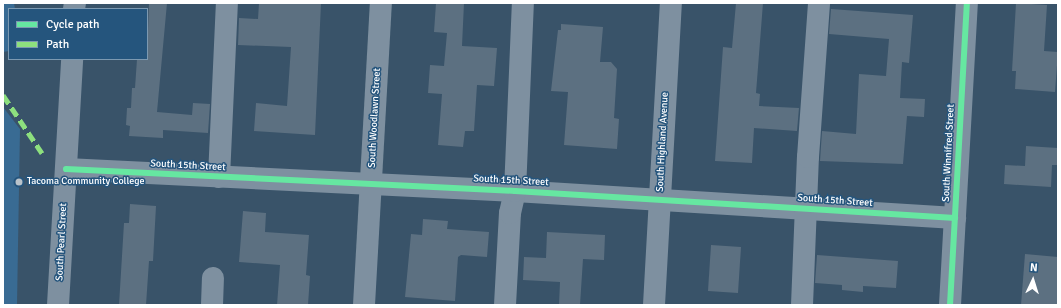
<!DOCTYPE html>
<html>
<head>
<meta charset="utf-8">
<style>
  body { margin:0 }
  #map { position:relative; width:1061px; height:308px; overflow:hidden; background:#395369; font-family:Signika,sans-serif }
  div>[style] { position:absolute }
  .green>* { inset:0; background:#396b93 }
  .building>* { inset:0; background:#5c7081 }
  .minor>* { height:22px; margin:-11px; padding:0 11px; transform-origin:11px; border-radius:11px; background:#7e90a0 }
  .quiet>* { height:5px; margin-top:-2.5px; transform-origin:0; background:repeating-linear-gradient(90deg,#8de07e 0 10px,transparent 0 15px) }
  .cycleway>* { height:6px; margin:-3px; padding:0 3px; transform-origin:3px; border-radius:3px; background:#66e7a1 }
  .dots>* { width:11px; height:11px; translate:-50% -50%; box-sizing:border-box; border:2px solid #25557d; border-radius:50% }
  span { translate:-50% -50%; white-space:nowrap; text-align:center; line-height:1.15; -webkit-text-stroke:3px #25557d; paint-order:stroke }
  .street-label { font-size:10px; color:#fff }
  .poi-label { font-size:10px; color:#fff }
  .left { translate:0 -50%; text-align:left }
  .frame { position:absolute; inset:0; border:4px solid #fff; pointer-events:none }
  .legend { position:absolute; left:8px; top:8px; width:140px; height:52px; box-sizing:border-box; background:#25557d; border:1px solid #7c99b1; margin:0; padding:5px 7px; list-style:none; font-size:12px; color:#fff }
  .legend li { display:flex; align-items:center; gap:8px; height:20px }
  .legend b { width:20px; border:1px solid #7c99b1 }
  .north { position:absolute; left:1013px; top:260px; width:40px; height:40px; -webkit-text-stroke:3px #25557d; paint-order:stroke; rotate:4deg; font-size:11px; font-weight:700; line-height:16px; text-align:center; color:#fff }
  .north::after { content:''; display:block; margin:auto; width:14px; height:18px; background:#fff; clip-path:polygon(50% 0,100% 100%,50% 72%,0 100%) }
</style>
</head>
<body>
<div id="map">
  <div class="green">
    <div style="clip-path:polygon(3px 3px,14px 3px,15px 9px,9px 9px,9px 51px,3px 52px)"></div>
    <div style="clip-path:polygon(3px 107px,20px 129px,17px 305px,3px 305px)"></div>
  </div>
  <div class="building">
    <div style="clip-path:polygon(149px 3px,167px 3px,157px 112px,192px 115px,193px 103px,210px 104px,208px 133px,163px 130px,163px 138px,129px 136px,130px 126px,126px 125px,127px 108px,131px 108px,132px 88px,135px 88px,137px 59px,147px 59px)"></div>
    <div style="clip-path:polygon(259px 3px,321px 3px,315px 135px,254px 131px,256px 103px,287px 106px,291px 47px,238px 45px,239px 18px,258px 19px)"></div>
    <div style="clip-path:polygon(436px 3px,464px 3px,462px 46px,497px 48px,494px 86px,477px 85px,474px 131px,465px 131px,463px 147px,438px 145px,442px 94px,428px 93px,430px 65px,444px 66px,447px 33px,434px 32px)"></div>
    <div style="clip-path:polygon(736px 3px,763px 3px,756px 93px,760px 94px,759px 106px,799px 108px,797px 131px,754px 128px,752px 163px,715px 161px,723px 47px,732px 48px)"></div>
    <div style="clip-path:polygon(1016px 3px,1047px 5px,1044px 51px,1058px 52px,1055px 92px,1015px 89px,1016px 71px,1012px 71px)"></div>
    <div style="clip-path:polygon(831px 9px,913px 15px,909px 63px,902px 62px,900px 98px,925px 99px,924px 117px,907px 116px,903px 164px,820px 161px,822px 131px,856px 134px,859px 74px,886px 76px,889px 39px,829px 34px)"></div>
    <div style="clip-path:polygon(561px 24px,603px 27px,600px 62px,611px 62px,617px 69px,614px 118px,619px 119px,617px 149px,564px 145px,568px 92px,551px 91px,558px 30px,561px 30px)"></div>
    <div style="clip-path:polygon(1026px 146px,1058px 148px,1058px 165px,1052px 165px,1051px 187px,1004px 184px,1005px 165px,1025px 166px)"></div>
    <div style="clip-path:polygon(130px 204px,156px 206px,153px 261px,149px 261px,146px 305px,119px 305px,124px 223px,129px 223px)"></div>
    <div style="clip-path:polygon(243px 211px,266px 213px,265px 232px,309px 235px,306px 275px,310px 276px,308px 305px,277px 305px,280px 265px,239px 262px)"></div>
    <div style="clip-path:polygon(423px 219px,448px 221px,447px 229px,489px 232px,487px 257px,461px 255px,458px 257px,455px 301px,405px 297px,411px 234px,422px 235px)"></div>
    <div style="clip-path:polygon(547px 232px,605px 235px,604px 260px,583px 259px,580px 305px,559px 305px,560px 282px,523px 280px,524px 257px,546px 258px)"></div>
    <div style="clip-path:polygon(711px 245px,741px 247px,738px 293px,708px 291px)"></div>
    <div style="clip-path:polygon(1025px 254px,1058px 257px,1058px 305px,1021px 305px)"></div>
    <div style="clip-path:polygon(817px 255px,898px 261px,896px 288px,863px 286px,863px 292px,842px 290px,842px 285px,815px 283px)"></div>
  </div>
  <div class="minor">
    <div style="left:74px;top:9px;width:6px;rotate:-81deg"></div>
    <div style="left:66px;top:169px;width:450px;rotate:2.8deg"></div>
    <div style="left:515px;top:191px;width:441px;rotate:3.5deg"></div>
    <div style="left:219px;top:177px;width:174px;rotate:-87.4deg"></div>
    <div style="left:58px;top:305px;width:246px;rotate:-86.7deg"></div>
    <div style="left:212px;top:305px;width:27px;rotate:-88deg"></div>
    <div style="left:364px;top:305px;width:302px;rotate:-86.8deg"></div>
    <div style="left:505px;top:305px;width:92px;rotate:-86.9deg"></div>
    <div style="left:510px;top:213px;width:23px;rotate:-77deg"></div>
    <div style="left:515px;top:191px;width:188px;rotate:-87.6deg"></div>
    <div style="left:654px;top:305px;width:302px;rotate:-86.8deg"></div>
    <div style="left:802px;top:305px;width:148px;rotate:-87.7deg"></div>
    <div style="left:808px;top:157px;width:154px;rotate:-85.9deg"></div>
    <div style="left:950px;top:305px;width:302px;rotate:-86.8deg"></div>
  </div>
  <div class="quiet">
    <div style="left:3px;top:95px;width:70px;rotate:56.1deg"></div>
  </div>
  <div class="cycleway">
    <div style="left:66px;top:169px;width:450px;rotate:2.8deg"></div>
    <div style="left:515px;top:191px;width:441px;rotate:3.5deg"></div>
    <div style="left:950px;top:305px;width:302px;rotate:-86.8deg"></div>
  </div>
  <div class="dots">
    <div style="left:19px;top:182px;background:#bac3ca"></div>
  </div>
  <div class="street-label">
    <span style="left:375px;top:118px;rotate:-87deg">South Woodlawn Street</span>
    <span style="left:663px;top:142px;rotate:-87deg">South Highland Avenue</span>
    <span style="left:949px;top:153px;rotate:-87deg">South Winnifred Street</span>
    <span style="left:188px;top:166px;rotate:3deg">South 15th Street</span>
    <span style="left:511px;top:181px;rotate:3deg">South 15th Street</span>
    <span style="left:835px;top:201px;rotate:4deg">South 15th Street</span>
    <span style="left:62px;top:242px;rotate:-87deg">South Pearl Street</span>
  </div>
  <div class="poi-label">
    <span class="left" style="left:27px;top:182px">Tacoma Community College</span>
  </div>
  <div class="frame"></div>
  <ul class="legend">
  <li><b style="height:5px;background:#66e7a1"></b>Cycle path</li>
  <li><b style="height:5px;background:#8de07e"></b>Path</li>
  </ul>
  <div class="north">N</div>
</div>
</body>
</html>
